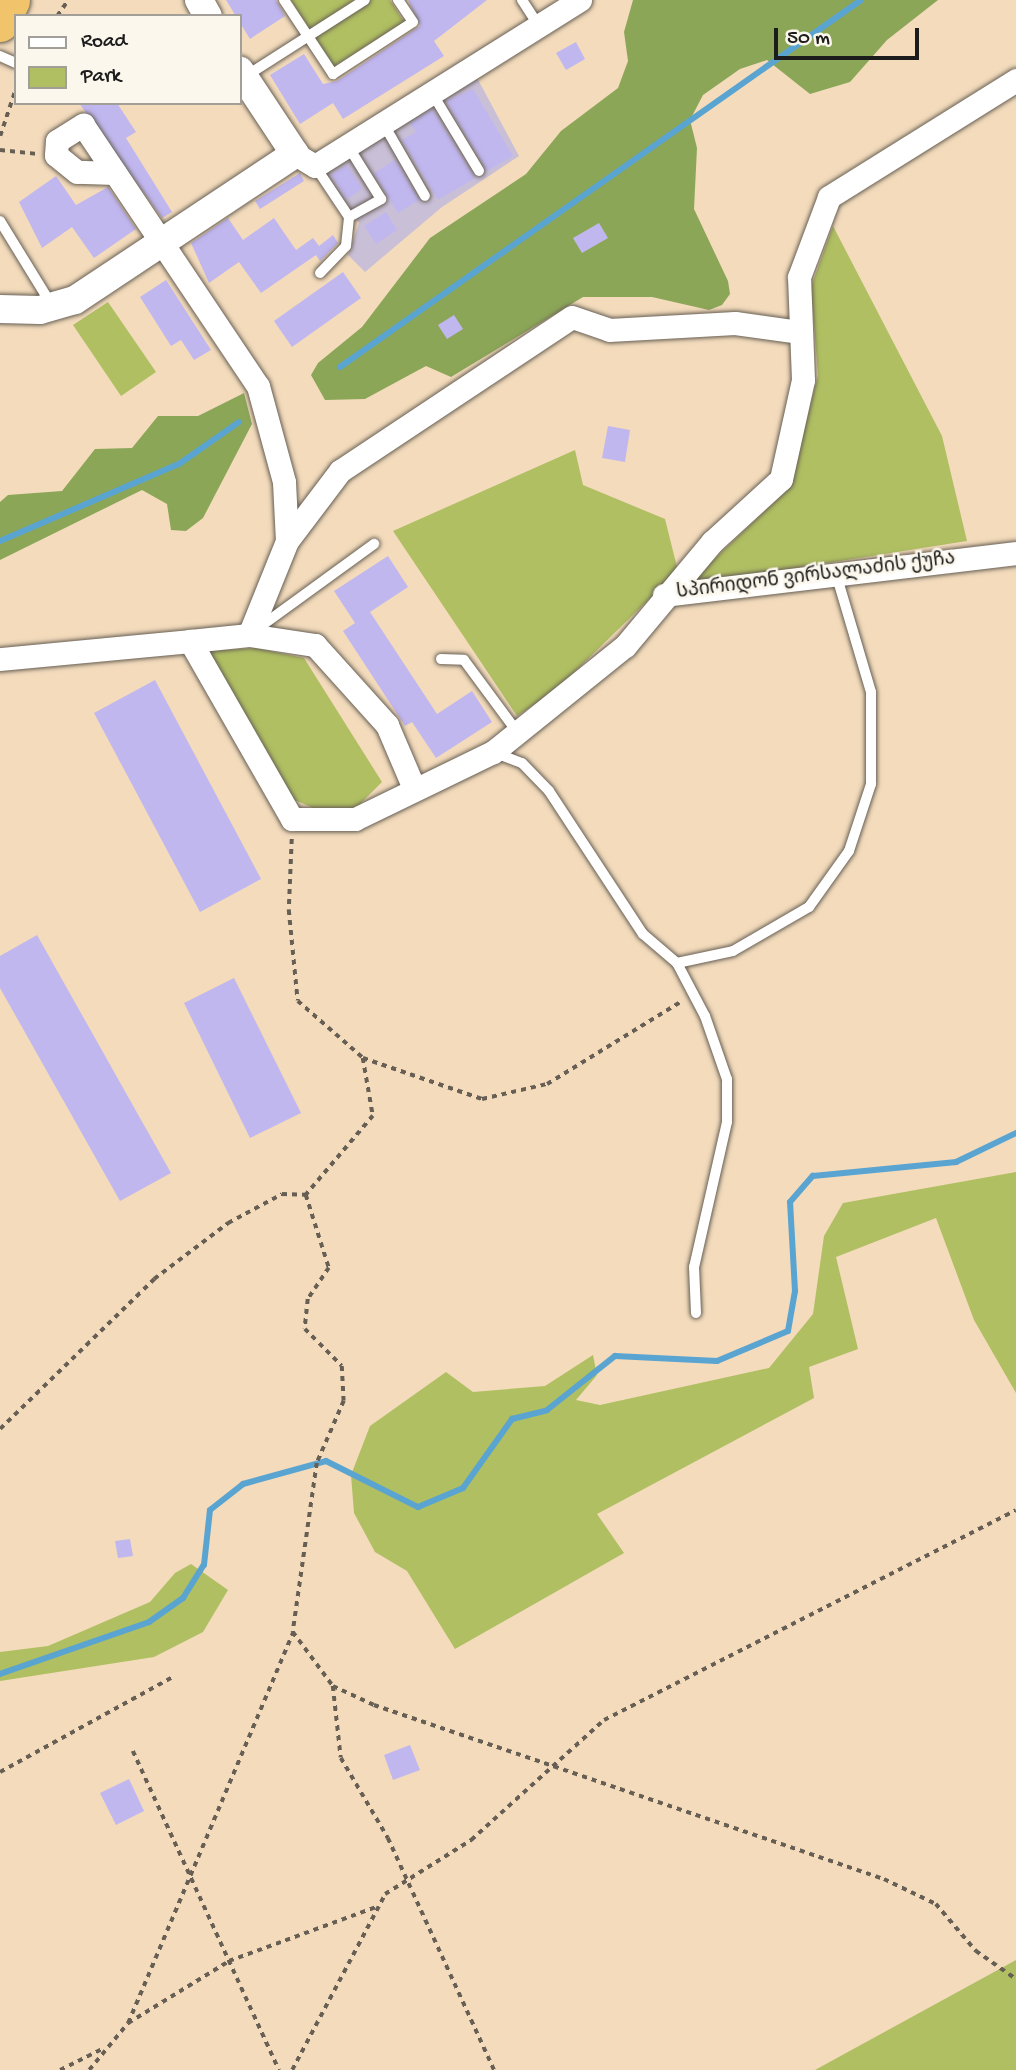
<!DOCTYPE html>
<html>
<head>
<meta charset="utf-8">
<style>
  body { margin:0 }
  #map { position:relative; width:1016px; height:2070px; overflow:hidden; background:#f3dbbc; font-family:"Gochi Hand","Noto Sans Georgian",sans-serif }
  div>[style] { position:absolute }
  .industrial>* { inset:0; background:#c9bfd7 }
  .green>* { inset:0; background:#b0bf62 }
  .forest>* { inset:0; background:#8ca658 }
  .stream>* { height:6px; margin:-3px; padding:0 3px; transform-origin:3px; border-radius:3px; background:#5aa4d1 }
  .building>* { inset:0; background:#c1b7ef }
  .path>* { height:3.5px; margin-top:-1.75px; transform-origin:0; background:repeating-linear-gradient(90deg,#675f54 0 5px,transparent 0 10px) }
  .roads { filter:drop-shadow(0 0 2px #675f54) drop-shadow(0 0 2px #675f54) }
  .service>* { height:10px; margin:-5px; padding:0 5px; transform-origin:5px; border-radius:5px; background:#fff }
  .minor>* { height:23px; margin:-11.5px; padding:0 11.5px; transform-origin:11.5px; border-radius:11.5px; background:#fff }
  .tertiary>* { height:28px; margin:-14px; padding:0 14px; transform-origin:14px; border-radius:14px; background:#fff }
  .trunk>* { height:37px; margin:-18.5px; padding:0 18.5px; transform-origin:18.5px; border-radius:18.5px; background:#f1c36a }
  span { translate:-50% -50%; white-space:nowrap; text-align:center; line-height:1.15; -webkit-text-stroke:5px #fbf7ec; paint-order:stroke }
  .street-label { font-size:19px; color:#1c1c1c }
  .legend { position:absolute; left:14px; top:14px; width:228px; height:91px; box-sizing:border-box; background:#fbf7ec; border:2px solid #a29f99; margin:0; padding:9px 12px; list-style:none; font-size:21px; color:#1c1c1c }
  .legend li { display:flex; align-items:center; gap:14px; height:35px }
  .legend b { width:35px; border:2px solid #a29f99 }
  .scale { position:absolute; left:774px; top:28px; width:145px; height:32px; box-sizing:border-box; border:4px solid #1c1c1c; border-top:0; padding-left:9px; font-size:21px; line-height:24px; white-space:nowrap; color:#1c1c1c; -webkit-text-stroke:5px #fbf7ec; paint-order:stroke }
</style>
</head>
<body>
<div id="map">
  <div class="industrial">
    <div style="clip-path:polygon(475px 74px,519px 156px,442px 207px,365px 272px,348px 255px,359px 223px,321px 168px)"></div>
  </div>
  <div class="green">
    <div style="clip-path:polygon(291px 0,390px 0,404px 22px,333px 67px)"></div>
    <div style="clip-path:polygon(833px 226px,942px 436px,967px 541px,687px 585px,789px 488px,818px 375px,811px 287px)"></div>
    <div style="clip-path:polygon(108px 302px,156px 372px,121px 396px,73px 325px)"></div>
    <div style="clip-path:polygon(575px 450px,583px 485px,665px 519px,678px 571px,556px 690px,517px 716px,393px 531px)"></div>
    <div style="clip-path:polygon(255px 648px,304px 658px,382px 782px,353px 811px,326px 813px,292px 799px,210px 663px,211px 651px)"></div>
    <div style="clip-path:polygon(1016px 1172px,1016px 1393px,974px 1320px,936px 1218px,836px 1257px,858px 1349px,809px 1367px,814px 1398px,597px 1514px,624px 1553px,455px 1649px,407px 1571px,375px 1552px,354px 1513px,351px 1475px,370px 1426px,446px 1372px,473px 1392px,545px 1386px,593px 1355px,597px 1375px,576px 1400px,600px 1405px,769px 1368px,813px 1314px,824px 1236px,843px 1203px)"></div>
    <div style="clip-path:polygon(191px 1564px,228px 1590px,203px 1632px,154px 1657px,0 1681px,0 1652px,48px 1646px,150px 1602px,175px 1573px)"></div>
    <div style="clip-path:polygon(1016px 1960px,1016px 2070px,815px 2070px)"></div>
  </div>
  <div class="forest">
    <div style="clip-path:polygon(633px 0,938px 0,887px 40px,850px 82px,810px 94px,767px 60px,740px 69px,703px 95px,690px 120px,697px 148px,694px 209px,728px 281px,730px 294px,722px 305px,709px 310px,652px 297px,583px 297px,451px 377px,426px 366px,365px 399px,325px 400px,311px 375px,318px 363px,362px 327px,430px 238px,526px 174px,561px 131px,618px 88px,628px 61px,624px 32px)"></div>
    <div style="clip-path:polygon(244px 393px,252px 424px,203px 518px,186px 531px,171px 530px,167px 504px,142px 490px,0 560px,0 502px,8px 495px,62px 491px,95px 449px,132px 448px,158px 416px,198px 416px)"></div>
  </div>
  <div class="stream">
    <div style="left:340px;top:367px;width:637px;rotate:-35.16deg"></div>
    <div style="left:0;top:541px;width:195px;rotate:-23.3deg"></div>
    <div style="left:179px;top:464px;width:73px;rotate:-35deg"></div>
    <div style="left:0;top:1674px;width:158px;rotate:-19.2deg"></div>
    <div style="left:149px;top:1622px;width:42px;rotate:-35.2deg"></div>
    <div style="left:183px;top:1598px;width:39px;rotate:-58deg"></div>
    <div style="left:204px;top:1565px;width:55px;rotate:-83.8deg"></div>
    <div style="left:210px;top:1510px;width:42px;rotate:-38.2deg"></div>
    <div style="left:243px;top:1484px;width:86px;rotate:-15.5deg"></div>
    <div style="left:326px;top:1461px;width:103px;rotate:26.6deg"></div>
    <div style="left:418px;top:1507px;width:49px;rotate:-22.9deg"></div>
    <div style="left:463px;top:1488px;width:85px;rotate:-54.6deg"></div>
    <div style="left:512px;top:1419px;width:36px;rotate:-14deg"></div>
    <div style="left:547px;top:1410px;width:87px;rotate:-38.5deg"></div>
    <div style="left:615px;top:1356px;width:102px;rotate:2.8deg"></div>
    <div style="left:717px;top:1361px;width:77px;rotate:-22.9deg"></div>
    <div style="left:788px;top:1331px;width:41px;rotate:-80.1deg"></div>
    <div style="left:795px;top:1291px;width:89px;rotate:-93.2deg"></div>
    <div style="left:790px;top:1202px;width:35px;rotate:-49deg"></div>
    <div style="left:813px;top:1176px;width:144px;rotate:-5.6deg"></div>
    <div style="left:956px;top:1162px;width:67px;rotate:-25.8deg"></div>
  </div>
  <div class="building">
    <div style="clip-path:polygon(226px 0,276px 0,285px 16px,250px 39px)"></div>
    <div style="clip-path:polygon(408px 0,487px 0,434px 41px,444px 56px,343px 119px,333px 103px,300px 124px,270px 75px,304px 54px,323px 84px,337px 81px,420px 26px)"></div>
    <div style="clip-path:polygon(576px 42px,585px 59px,566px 70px,556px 53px)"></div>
    <div style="clip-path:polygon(473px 89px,513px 156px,487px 171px,446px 101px)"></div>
    <div style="clip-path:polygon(79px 103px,117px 103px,136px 132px,126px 138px,172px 212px,162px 218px)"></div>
    <div style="clip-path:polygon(432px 109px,475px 178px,438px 200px,402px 140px,416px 132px,410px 123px)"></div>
    <div style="clip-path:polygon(395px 160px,419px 200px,398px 213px,374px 173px)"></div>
    <div style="clip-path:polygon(347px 165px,362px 189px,347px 199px,331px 175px)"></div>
    <div style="clip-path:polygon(300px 173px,304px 181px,260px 209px,255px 201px)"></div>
    <div style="clip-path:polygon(56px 176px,76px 205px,108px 187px,136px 229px,94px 258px,72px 227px,42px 248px,19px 202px)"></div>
    <div style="clip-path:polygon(386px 212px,397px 230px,376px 244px,364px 226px)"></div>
    <div style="clip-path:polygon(228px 218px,243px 240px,274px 218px,296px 250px,313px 238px,319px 246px,333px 235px,338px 243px,320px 261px,316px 255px,261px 293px,239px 262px,209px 283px,191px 243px)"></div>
    <div style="clip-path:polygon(599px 223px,608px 238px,582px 253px,573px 238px)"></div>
    <div style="clip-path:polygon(343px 272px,361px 298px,292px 347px,274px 321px)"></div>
    <div style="clip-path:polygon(166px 280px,211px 350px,194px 360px,181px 340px,171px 346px,140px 297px)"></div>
    <div style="clip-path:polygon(454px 315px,463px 329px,447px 339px,438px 325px)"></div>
    <div style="clip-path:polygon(608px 426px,630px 430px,625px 462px,602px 458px)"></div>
    <div style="clip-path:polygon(388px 556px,408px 587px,370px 612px,437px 714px,472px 691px,492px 722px,436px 758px,412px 722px,405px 726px,343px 631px,355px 623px,334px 591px)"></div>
    <div style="clip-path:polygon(155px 680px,261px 879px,200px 912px,94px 713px)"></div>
    <div style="clip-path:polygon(37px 935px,171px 1173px,120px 1201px,0 988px,0 956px)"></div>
    <div style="clip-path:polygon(234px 978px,301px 1113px,250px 1138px,184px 1003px)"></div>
    <div style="clip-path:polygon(130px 1539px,133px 1556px,118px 1558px,115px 1541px)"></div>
    <div style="clip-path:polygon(410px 1745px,420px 1770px,393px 1780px,384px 1755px)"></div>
    <div style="clip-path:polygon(129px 1779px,144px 1811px,116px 1825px,100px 1793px)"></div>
  </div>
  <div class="path">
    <div style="left:57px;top:16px;width:19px;rotate:-55deg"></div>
    <div style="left:0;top:136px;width:51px;rotate:-71.6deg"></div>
    <div style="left:0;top:150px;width:37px;rotate:6deg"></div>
    <div style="left:292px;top:839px;width:71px;rotate:92.4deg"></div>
    <div style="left:289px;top:910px;width:91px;rotate:84.4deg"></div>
    <div style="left:298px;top:1001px;width:86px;rotate:41.2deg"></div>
    <div style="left:363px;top:1058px;width:59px;rotate:80.2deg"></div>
    <div style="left:373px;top:1116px;width:104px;rotate:130.3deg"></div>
    <div style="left:306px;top:1195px;width:77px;rotate:72.5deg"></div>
    <div style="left:329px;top:1268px;width:37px;rotate:124deg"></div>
    <div style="left:308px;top:1299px;width:30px;rotate:96deg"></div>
    <div style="left:305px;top:1329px;width:52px;rotate:45deg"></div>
    <div style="left:342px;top:1366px;width:35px;rotate:87deg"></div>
    <div style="left:344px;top:1401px;width:68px;rotate:113.5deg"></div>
    <div style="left:317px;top:1463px;width:171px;rotate:98.1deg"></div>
    <div style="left:293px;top:1632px;width:67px;rotate:53.5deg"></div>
    <div style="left:333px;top:1686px;width:45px;rotate:24.9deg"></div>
    <div style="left:374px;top:1705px;width:539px;rotate:18.84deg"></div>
    <div style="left:884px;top:1879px;width:58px;rotate:25.7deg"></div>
    <div style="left:936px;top:1904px;width:62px;rotate:49.6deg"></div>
    <div style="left:976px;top:1951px;width:49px;rotate:35deg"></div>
    <div style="left:363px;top:1058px;width:126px;rotate:19deg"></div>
    <div style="left:482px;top:1099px;width:67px;rotate:-13deg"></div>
    <div style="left:547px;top:1084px;width:158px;rotate:-31.6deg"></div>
    <div style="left:0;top:1429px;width:215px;rotate:-44.2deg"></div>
    <div style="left:154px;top:1279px;width:93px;rotate:-37.1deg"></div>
    <div style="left:228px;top:1223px;width:61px;rotate:-28.2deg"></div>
    <div style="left:282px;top:1194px;width:24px;rotate:2deg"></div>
    <div style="left:333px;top:1686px;width:72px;rotate:83.7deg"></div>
    <div style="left:341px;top:1758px;width:93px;rotate:59.6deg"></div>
    <div style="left:388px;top:1838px;width:255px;rotate:65.4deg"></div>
    <div style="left:133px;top:1751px;width:351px;rotate:65.4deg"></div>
    <div style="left:0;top:1772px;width:197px;rotate:-28.8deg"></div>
    <div style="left:128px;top:2023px;width:119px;rotate:-31.5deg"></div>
    <div style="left:229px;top:1961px;width:157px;rotate:-20.2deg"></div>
    <div style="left:60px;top:2070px;width:47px;rotate:-26.6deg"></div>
    <div style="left:89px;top:2070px;width:61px;rotate:-50.3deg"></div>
    <div style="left:128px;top:2023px;width:424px;rotate:-67.1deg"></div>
    <div style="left:292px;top:2070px;width:199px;rotate:-62.1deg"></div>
    <div style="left:385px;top:1894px;width:102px;rotate:-32.1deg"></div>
    <div style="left:471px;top:1840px;width:179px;rotate:-42.1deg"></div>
    <div style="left:604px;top:1720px;width:462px;rotate:-27deg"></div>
  </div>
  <div class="roads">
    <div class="service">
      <div style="left:284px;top:0;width:89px;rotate:56.5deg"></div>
      <div style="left:333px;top:74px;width:95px;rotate:-33deg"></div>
      <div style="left:413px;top:22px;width:27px;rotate:-124deg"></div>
      <div style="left:522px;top:0;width:31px;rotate:57deg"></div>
      <div style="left:0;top:56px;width:17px;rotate:24deg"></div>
      <div style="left:246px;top:76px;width:141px;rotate:-32.6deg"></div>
      <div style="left:432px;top:93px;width:91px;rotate:58.9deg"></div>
      <div style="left:383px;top:123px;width:84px;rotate:60.1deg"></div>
      <div style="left:315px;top:166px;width:61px;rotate:56.3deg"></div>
      <div style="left:349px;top:217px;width:37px;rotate:-29deg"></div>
      <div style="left:381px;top:199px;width:62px;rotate:-121.9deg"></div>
      <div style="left:0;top:221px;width:97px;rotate:58.4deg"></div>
      <div style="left:320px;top:273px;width:37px;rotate:-46deg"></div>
      <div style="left:346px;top:246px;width:29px;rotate:-84deg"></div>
      <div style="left:257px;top:629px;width:145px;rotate:-36deg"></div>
      <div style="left:441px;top:659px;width:23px;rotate:2deg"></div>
      <div style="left:464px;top:660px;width:91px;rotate:53.5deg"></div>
      <div style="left:493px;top:752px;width:31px;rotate:21deg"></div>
      <div style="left:522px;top:763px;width:39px;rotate:46deg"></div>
      <div style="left:549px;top:791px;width:171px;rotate:56.7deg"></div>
      <div style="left:643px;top:934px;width:45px;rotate:40.5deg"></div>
      <div style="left:677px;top:963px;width:60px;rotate:62.2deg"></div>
      <div style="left:705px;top:1016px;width:67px;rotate:70.8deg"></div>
      <div style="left:727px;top:1079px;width:43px;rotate:90deg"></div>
      <div style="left:727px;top:1122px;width:149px;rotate:102.8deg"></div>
      <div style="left:694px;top:1267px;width:46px;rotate:87.5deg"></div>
      <div style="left:677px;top:963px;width:57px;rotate:-12.1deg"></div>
      <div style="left:733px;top:951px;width:88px;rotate:-30.1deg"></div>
      <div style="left:809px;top:907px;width:69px;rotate:-54.5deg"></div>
      <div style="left:849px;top:851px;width:71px;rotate:-71.8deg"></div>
      <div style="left:871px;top:784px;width:92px;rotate:-90deg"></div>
      <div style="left:871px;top:692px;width:123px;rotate:-106.5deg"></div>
    </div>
    <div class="minor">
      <div style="left:295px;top:154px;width:23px;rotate:31deg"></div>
      <div style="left:315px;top:166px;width:313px;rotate:-32.1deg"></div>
      <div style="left:115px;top:173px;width:38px;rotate:-178deg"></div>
      <div style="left:77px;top:172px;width:27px;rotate:-141deg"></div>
      <div style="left:56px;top:155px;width:14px;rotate:-86deg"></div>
      <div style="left:57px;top:141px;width:31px;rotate:-32deg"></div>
      <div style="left:83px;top:125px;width:314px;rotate:56.2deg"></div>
      <div style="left:258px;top:386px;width:99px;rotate:74.8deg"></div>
      <div style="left:284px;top:482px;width:59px;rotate:87.1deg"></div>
      <div style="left:664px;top:595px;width:354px;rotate:-6.8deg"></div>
      <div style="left:249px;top:635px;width:101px;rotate:-68deg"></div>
      <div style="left:287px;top:541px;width:88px;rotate:-52.9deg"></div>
      <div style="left:340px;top:471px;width:278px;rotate:-33.6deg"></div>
      <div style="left:572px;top:317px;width:39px;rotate:19deg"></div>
      <div style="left:609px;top:330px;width:126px;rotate:-3.2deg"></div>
      <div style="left:735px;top:323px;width:66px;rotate:7.9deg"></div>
      <div style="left:190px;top:641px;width:59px;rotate:-5.8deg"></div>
      <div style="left:249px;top:635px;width:67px;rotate:8.6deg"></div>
      <div style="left:315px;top:645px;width:108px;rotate:48deg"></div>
      <div style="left:387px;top:725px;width:66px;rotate:66.9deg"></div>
      <div style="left:0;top:659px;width:191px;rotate:-5.4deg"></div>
      <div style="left:190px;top:641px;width:205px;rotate:60.2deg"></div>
      <div style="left:292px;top:819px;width:63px"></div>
      <div style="left:355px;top:819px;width:153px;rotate:-25.9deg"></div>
      <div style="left:493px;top:752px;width:169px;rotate:-38.8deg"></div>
      <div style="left:625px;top:646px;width:136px;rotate:-50.1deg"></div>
      <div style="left:712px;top:542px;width:93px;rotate:-42.4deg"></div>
      <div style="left:781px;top:479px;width:101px;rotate:-77.5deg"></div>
      <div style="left:803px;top:380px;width:103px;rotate:-92.2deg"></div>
      <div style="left:799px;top:277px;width:85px;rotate:-69.4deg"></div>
      <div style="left:829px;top:197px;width:221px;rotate:-32deg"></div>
    </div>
    <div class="tertiary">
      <div style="left:199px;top:0;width:18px;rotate:61deg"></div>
      <div style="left:0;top:309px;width:40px;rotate:1.4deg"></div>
      <div style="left:40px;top:310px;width:36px;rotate:-16deg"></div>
      <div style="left:75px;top:300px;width:264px;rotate:-33.6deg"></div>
      <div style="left:295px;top:154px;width:100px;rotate:-123.5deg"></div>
    </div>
    <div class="trunk">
      <div style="left:0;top:23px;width:25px;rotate:-64deg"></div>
    </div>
  </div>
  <div class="street-label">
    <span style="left:816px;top:577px;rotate:-7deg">სპირიდონ ვირსალაძის ქუჩა</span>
  </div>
  <ul class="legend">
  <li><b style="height:9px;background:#fff"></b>Road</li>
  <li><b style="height:19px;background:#b0bf62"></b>Park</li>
  </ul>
  <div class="scale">50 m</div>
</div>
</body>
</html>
